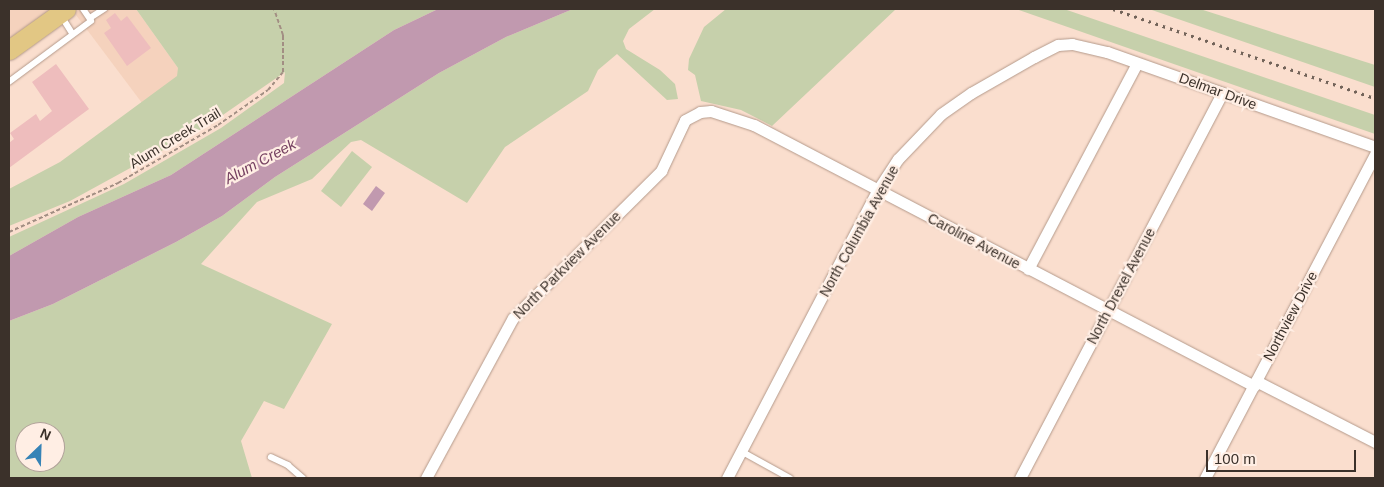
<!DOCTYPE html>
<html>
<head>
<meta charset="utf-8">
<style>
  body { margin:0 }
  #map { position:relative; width:1384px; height:487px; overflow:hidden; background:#fadece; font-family:Helvetica,sans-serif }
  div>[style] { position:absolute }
  .built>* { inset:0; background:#f5d2bd }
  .green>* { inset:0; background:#c6d0ab }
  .water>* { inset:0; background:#c199af }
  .building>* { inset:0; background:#eebdbd }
  .path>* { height:2px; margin-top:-1px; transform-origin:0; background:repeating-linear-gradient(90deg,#a28e83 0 4px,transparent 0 6.5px) }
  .roads { filter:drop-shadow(0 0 1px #b49a8b) drop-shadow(0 0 1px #b49a8b) }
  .lane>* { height:5.5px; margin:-2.75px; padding:0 2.75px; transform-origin:2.75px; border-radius:2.75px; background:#fff }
  .street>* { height:11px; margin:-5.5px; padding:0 5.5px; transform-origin:5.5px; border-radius:5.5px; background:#fff }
  .primary>* { height:19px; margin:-9.5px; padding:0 9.5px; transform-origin:9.5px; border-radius:9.5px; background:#e2c784 }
  .rail>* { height:3px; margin-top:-1.5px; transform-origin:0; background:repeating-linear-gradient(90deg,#726359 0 2.5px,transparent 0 7.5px) }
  span { translate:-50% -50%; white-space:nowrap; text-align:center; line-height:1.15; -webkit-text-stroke:4.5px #ffeee4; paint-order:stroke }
  .street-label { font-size:14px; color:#3b312a }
  .water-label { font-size:15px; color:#764161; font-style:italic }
  .frame { position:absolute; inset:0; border:10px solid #3b312a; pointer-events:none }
  .north { position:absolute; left:15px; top:422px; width:50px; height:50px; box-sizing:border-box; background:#ffeee4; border:1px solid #b1a29a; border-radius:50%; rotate:24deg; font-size:14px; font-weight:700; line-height:20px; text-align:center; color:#3b312a }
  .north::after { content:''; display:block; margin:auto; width:18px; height:22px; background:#3683b6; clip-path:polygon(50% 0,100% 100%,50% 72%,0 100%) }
  .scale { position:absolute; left:1206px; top:450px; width:150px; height:22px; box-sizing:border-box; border:2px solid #3b312a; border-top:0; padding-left:6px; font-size:15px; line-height:18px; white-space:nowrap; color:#3b312a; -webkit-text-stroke:4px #ffeee4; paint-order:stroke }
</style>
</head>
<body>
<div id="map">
  <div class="built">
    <div style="clip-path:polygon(9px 9px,136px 9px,178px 68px,178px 76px,142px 103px,73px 11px,9px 57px)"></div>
  </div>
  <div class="green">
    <div style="clip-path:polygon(136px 9px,438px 9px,394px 30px,171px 175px,78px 217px,9px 256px,9px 237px,124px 184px,221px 128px,284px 83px,285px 72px,207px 126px,70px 201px,9px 226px,9px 189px,60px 162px,177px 76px,178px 68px)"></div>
    <div style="clip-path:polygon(evenodd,573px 9px,655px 9px,629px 29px,623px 41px,626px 49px,660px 70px,675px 84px,678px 99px,667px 100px,617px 54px,598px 70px,588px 91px,505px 147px,467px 203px,361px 140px,351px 142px,312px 179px,257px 202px,201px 264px,332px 324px,284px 409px,264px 401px,241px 441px,252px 478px,9px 478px,9px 321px,53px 304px,176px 242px,222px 216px,275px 177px,439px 73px,506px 37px,573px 9px,25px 432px,55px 432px,55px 462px,25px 462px,25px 432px)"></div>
    <div style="clip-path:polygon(726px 9px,896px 9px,772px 126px,741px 110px,701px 101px,695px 75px,688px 70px,689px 59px,704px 27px)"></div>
    <div style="clip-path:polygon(1016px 9px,1064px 9px,1375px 115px,1375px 134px)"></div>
    <div style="clip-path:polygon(1149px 9px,1200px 9px,1375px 65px,1375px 87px)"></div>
    <div style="clip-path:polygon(352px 151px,372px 167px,341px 207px,321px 191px)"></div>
  </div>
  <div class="water">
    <div style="clip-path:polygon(438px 9px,573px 9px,506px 37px,439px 73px,275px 177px,222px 216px,176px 242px,53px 304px,9px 321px,9px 256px,78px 217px,171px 175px,394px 30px)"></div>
    <div style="clip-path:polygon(376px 186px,385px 193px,372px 211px,363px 204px)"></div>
  </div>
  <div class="building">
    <div style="clip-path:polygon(115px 13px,121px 21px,127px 16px,151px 48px,127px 66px,104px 33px,111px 28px,106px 20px)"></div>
    <div style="clip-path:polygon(56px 64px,89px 109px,9px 168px,9px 143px,14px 139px,10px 133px,36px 114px,40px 121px,52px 111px,32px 82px)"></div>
  </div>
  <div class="path">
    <div style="left:9px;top:232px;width:120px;rotate:-24.2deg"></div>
    <div style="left:118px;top:183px;width:116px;rotate:-30.1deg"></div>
    <div style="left:218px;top:125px;width:61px;rotate:-35deg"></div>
    <div style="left:268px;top:90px;width:23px;rotate:-50deg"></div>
    <div style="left:283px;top:72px;width:37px;rotate:-90deg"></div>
    <div style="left:283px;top:35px;width:28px;rotate:-109deg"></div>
  </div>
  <div class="roads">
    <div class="lane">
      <div style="left:61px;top:15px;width:22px;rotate:58deg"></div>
      <div style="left:90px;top:18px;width:17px;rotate:-33deg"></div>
      <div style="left:9px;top:82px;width:102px;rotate:-36.6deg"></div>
      <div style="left:91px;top:21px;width:14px;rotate:-124deg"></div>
      <div style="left:741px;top:451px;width:56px;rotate:28.9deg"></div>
      <div style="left:271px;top:457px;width:19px;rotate:25deg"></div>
      <div style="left:288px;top:465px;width:20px;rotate:41deg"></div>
    </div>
    <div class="street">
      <div style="left:1028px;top:269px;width:233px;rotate:-62.1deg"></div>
      <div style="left:1256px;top:381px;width:134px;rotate:27.1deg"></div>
      <div style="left:426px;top:478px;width:182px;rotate:-61.5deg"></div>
      <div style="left:513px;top:318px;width:209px;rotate:-44.8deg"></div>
      <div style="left:661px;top:171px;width:56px;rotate:-64.8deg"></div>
      <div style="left:685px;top:120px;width:17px;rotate:-28deg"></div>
      <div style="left:700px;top:112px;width:11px;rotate:-5deg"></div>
      <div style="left:711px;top:111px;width:45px;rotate:18deg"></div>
      <div style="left:754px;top:125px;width:564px;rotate:27.56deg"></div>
      <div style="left:727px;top:478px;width:324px;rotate:-62.4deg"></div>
      <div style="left:877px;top:191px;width:38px;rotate:-57deg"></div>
      <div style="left:898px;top:159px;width:62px;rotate:-46.3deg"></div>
      <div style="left:941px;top:114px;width:37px;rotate:-35deg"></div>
      <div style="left:971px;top:93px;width:73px;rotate:-29.7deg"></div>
      <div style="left:1034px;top:57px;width:27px;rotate:-27deg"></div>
      <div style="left:1058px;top:45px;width:14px;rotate:-4deg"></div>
      <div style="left:1072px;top:44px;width:36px;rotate:13deg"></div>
      <div style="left:1107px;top:52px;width:284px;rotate:19.5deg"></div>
      <div style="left:1020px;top:478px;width:435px;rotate:-62.3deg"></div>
      <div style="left:1205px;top:478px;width:366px;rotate:-62.3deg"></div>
    </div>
    <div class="primary">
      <div style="left:9px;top:50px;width:70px;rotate:-35.7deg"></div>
    </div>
  </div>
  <div class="rail">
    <div style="left:1113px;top:9px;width:277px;rotate:18.8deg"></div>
  </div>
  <div class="street-label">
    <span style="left:1218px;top:91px;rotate:20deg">Delmar Drive</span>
    <span style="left:175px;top:138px;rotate:-31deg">Alum Creek Trail</span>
    <span style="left:859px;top:231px;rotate:-61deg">North Columbia Avenue</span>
    <span style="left:974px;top:241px;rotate:28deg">Caroline Avenue</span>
    <span style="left:567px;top:265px;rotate:-45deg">North Parkview Avenue</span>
    <span style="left:1121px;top:286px;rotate:-62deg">North Drexel Avenue</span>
    <span style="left:1290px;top:316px;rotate:-62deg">Northview Drive</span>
  </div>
  <div class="water-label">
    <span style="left:260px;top:161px;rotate:-28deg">Alum Creek</span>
  </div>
  <div class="frame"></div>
  <div class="north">N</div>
  <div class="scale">100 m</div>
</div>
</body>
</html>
